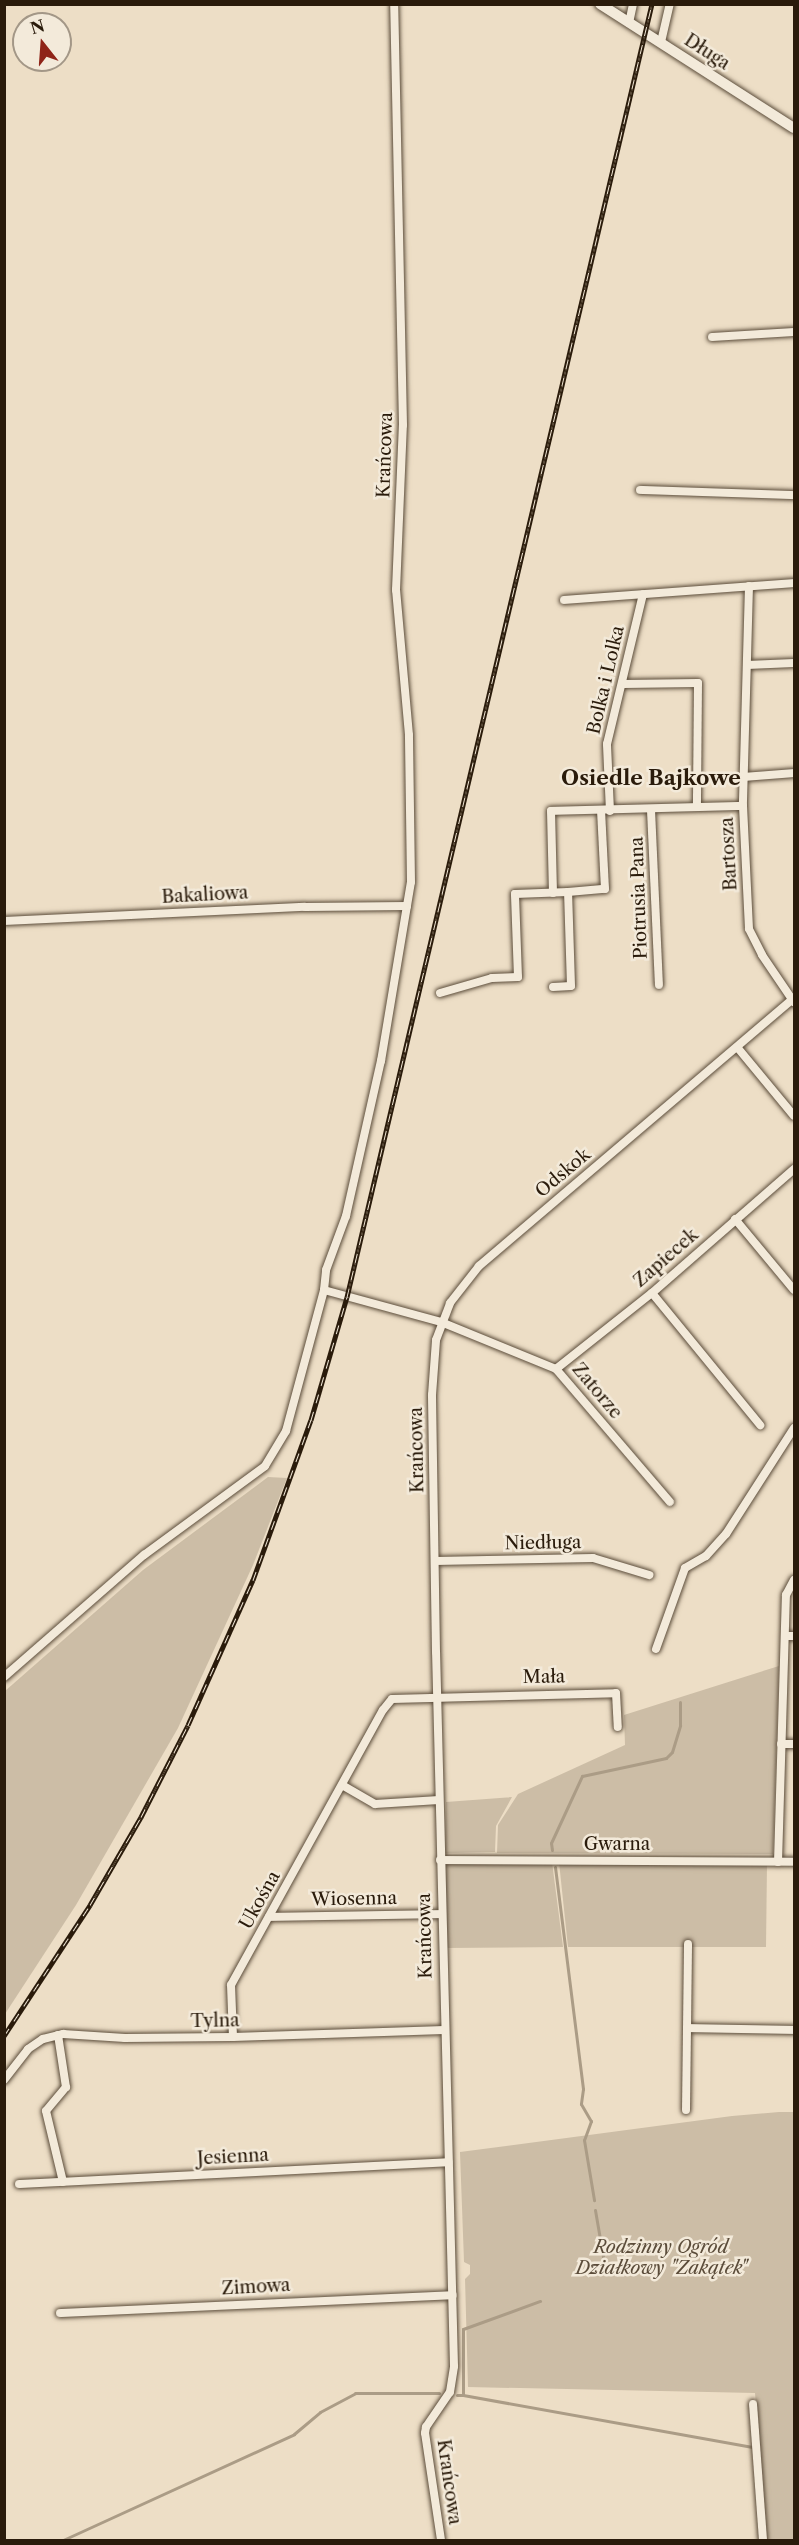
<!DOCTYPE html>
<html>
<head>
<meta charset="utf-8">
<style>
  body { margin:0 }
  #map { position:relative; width:799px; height:2545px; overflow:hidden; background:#eddec6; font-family:"Libre Caslon Text",serif }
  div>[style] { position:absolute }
  .green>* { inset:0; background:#ccbda6 }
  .stream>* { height:3px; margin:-1.5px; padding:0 1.5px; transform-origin:1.5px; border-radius:1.5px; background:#ab9c86 }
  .roads { filter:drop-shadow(0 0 2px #5b4c3a) drop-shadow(0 0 2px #5b4c3a) }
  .minor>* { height:8px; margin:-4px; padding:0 4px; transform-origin:4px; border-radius:4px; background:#f3eada }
  .tertiary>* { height:10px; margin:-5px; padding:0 5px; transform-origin:5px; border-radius:5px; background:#f3eada }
  .rail>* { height:5px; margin-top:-2.5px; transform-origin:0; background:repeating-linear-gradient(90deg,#f3eada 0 9px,#2a1b0b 0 18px); box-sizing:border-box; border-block:2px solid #2a1b0b }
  span { translate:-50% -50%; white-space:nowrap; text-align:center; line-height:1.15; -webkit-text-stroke:5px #f3eada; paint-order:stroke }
  .street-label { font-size:18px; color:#2a1b0b }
  .park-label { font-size:18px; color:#5b4c3a; font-style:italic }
  .quarter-label { font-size:21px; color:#2a1b0b; font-weight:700 }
  .frame { position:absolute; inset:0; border:6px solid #2a1b0b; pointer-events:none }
  .north { position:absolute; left:12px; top:12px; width:60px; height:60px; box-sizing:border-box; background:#f3eada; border:2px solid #a39787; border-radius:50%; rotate:343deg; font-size:16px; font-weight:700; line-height:24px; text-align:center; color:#2a1b0b }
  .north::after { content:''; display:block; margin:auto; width:21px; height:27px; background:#8f2418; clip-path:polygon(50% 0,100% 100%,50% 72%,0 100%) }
</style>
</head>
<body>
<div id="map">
  <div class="green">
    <div style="clip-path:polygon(268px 1477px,287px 1478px,253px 1565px,178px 1728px,76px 1905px,5px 2014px,5px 1691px,143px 1570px)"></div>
    <div style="clip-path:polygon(779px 1666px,773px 1854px,497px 1853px,498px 1825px,518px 1794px,625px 1745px,624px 1715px)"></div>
    <div style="clip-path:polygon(512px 1797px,496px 1826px,495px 1852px,445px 1853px,446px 1802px)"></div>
    <div style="clip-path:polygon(446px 1862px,552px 1862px,563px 1947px,446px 1948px)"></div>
    <div style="clip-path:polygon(559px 1862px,767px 1864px,766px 1947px,568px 1947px)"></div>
    <div style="clip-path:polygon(779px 2112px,794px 2112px,794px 2540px,767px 2540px,755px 2393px,468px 2387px,465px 2279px,470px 2274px,470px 2265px,464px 2262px,460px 2152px,732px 2116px)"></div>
  </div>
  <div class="stream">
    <div style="left:552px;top:1850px;width:7px;rotate:-98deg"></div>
    <div style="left:551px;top:1843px;width:74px;rotate:-65.2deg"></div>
    <div style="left:582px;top:1776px;width:86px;rotate:-12.1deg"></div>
    <div style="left:666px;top:1758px;width:8px;rotate:-45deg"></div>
    <div style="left:672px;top:1752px;width:28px;rotate:-73deg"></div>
    <div style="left:680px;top:1725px;width:23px;rotate:-90deg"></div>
    <div style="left:555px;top:1867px;width:224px;rotate:82.8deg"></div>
    <div style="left:583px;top:2089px;width:15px;rotate:98deg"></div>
    <div style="left:581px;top:2104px;width:20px;rotate:60deg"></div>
    <div style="left:591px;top:2121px;width:20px;rotate:110deg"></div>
    <div style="left:584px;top:2140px;width:61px;rotate:80.5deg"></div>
    <div style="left:595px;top:2210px;width:59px;rotate:80.2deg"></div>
    <div style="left:457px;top:2395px;width:6px"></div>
    <div style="left:463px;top:2395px;width:66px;rotate:-90deg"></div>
    <div style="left:463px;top:2329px;width:82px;rotate:-20deg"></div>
    <div style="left:463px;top:2395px;width:294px;rotate:10.2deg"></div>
    <div style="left:63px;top:2540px;width:254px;rotate:-24.6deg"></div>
    <div style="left:294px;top:2434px;width:34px;rotate:-40deg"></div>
    <div style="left:320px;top:2412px;width:40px;rotate:-28deg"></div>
    <div style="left:355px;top:2393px;width:84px"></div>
  </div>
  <div class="roads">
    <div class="minor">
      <div style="left:629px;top:23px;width:19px;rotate:-78deg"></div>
      <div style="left:661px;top:42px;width:39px;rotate:-77deg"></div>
      <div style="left:712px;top:337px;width:82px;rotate:-3.5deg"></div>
      <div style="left:640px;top:490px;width:154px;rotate:1.9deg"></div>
      <div style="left:749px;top:586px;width:220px;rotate:91.6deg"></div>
      <div style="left:743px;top:806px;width:123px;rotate:87.2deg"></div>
      <div style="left:749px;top:929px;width:29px;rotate:63deg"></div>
      <div style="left:762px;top:955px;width:57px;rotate:55.8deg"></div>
      <div style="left:564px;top:600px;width:231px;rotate:-4.2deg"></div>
      <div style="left:747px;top:665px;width:47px;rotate:-2.4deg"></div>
      <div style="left:623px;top:684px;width:75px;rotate:-0.8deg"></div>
      <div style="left:698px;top:683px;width:124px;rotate:90.5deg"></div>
      <div style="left:744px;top:777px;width:50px;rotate:-4.6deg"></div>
      <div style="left:651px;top:810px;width:175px;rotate:87.4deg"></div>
      <div style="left:610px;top:811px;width:67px;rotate:-92.6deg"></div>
      <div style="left:607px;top:744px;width:154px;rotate:-76.5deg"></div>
      <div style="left:553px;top:893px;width:82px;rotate:-91.4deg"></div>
      <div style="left:551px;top:811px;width:192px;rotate:-1.5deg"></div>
      <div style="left:4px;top:921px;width:301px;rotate:-2.7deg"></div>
      <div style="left:305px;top:907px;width:102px;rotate:-0.6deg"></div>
      <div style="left:553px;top:987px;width:18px;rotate:-3deg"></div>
      <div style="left:571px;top:986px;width:94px;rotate:-91.8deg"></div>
      <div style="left:568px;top:892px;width:37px;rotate:-5deg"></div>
      <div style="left:605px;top:889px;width:78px;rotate:-92.9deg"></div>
      <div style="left:440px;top:993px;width:54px;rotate:-16.1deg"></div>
      <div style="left:492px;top:978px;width:26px;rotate:-2deg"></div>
      <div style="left:518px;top:977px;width:83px;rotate:-92.1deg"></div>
      <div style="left:515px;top:894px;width:53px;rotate:-2.2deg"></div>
      <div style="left:737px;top:1047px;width:89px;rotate:50.4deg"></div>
      <div style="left:735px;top:1219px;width:92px;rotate:50.3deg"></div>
      <div style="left:324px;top:1290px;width:121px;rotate:15.3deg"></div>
      <div style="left:441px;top:1322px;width:124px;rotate:22.2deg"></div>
      <div style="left:556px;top:1369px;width:175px;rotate:49.4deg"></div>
      <div style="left:652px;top:1293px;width:171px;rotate:50.7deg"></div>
      <div style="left:556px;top:1369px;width:122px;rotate:-38.4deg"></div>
      <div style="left:652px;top:1293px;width:189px;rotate:-41.1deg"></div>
      <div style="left:435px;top:1561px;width:158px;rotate:-1.1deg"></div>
      <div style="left:593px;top:1558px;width:59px;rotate:16.9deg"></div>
      <div style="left:785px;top:1636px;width:9px"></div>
      <div style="left:656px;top:1649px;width:86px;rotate:-70.3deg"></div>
      <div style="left:685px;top:1568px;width:24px;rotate:-30deg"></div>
      <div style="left:706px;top:1556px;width:30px;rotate:-48deg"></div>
      <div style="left:726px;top:1534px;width:126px;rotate:-57.3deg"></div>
      <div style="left:4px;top:1677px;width:186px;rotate:-41.1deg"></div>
      <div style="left:144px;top:1555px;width:150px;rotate:-36.3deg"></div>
      <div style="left:265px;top:1466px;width:41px;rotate:-59deg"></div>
      <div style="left:286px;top:1431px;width:146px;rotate:-74.9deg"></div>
      <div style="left:324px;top:1290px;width:20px;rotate:-84deg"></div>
      <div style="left:326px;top:1270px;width:58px;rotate:-69.7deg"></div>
      <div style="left:346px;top:1216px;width:159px;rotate:-77.3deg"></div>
      <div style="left:381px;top:1061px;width:181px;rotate:-80.5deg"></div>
      <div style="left:411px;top:882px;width:147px;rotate:-90.8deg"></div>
      <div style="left:409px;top:735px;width:146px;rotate:-95.1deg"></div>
      <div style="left:396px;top:590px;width:165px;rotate:-87.6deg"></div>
      <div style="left:403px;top:425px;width:421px;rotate:-91.2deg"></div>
      <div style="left:781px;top:1744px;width:13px"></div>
      <div style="left:342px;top:1785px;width:38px;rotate:30deg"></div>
      <div style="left:375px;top:1804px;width:64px;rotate:-3.6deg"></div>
      <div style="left:440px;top:1860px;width:354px;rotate:0.3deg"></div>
      <div style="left:778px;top:1862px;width:267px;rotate:-88.3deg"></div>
      <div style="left:786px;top:1595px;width:17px;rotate:-62deg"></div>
      <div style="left:269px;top:1917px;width:172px;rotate:-1deg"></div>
      <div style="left:688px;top:2028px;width:106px;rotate:1.1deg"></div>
      <div style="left:58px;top:2035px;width:53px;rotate:81.3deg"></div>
      <div style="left:66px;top:2087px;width:31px;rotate:130deg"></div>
      <div style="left:46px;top:2111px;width:73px;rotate:76.5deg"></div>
      <div style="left:233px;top:2037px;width:52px;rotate:-92.2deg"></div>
      <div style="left:231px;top:1985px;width:314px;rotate:-61.1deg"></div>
      <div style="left:383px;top:1710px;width:14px;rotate:-51deg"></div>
      <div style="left:392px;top:1699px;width:224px;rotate:-1.5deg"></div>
      <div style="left:616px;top:1693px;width:34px;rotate:87deg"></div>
      <div style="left:4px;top:2080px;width:39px;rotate:-52deg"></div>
      <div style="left:28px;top:2049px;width:18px;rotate:-34deg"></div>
      <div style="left:43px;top:2039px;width:21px;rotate:-14deg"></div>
      <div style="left:63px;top:2034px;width:62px;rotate:3.7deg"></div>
      <div style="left:125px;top:2038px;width:108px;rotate:-0.5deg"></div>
      <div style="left:233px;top:2037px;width:211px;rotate:-1.9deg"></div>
      <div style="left:686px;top:2110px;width:166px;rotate:-89.3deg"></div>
      <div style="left:19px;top:2184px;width:430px;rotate:-2.9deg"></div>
      <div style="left:60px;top:2313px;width:393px;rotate:-2.6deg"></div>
      <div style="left:753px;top:2404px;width:136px;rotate:85.8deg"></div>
      <div style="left:441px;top:2540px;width:108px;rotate:-98.5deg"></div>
      <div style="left:425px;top:2433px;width:6px;rotate:-81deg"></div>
      <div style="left:426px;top:2427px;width:42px;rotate:-55.6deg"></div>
      <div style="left:450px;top:2392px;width:26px;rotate:-81deg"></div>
      <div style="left:454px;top:2366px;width:714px;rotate:-91.44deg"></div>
      <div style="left:436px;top:1652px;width:257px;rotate:-90.9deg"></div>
      <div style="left:432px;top:1395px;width:55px;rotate:-85.8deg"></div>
      <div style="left:436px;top:1340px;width:40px;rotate:-69deg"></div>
      <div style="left:450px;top:1303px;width:47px;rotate:-51.9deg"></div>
      <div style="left:479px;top:1266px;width:414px;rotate:-40.4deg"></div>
    </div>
    <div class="tertiary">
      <div style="left:600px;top:4px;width:230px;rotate:32.6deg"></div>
    </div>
  </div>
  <div class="rail">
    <div style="left:4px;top:2036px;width:157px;rotate:-56.7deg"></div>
    <div style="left:90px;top:1905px;width:102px;rotate:-59.9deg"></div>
    <div style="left:141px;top:1817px;width:103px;rotate:-62.9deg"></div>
    <div style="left:188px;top:1725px;width:159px;rotate:-65.9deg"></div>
    <div style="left:253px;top:1580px;width:170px;rotate:-70.1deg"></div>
    <div style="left:311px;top:1420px;width:128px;rotate:-73.7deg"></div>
    <div style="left:347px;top:1297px;width:1328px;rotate:-76.73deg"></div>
  </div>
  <div class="street-label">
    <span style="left:707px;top:52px;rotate:33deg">Długa</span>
    <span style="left:385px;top:455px;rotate:-88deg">Krańcowa</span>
    <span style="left:606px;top:680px;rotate:-77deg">Bolka i Lolka</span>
    <span style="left:729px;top:854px;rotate:-93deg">Bartosza</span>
    <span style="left:205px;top:895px;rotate:-3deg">Bakaliowa</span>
    <span style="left:639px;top:898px;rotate:-92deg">Piotrusia Pana</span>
    <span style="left:563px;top:1173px;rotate:-40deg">Odskok</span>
    <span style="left:666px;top:1258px;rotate:-41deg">Zapiecek</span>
    <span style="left:597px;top:1391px;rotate:50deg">Zatorze</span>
    <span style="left:417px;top:1450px;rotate:-91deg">Krańcowa</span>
    <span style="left:543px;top:1543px;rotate:-1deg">Niedługa</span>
    <span style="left:544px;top:1677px;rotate:-1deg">Mała</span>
    <span style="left:617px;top:1844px">Gwarna</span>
    <span style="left:354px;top:1899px;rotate:-1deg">Wiosenna</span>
    <span style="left:260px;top:1900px;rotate:-61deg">Ukośna</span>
    <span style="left:425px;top:1936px;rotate:-91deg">Krańcowa</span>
    <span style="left:215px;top:2021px;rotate:-1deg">Tylna</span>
    <span style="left:233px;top:2157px;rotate:-3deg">Jesienna</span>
    <span style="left:256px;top:2287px;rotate:-3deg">Zimowa</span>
    <span style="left:449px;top:2482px;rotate:82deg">Krańcowa</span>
  </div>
  <div class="park-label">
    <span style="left:661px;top:2258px">Rodzinny Ogród<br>Działkowy "Zakątek"</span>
  </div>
  <div class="quarter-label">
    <span style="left:651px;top:778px">Osiedle Bajkowe</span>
  </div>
  <div class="frame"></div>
  <div class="north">N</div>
</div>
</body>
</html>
